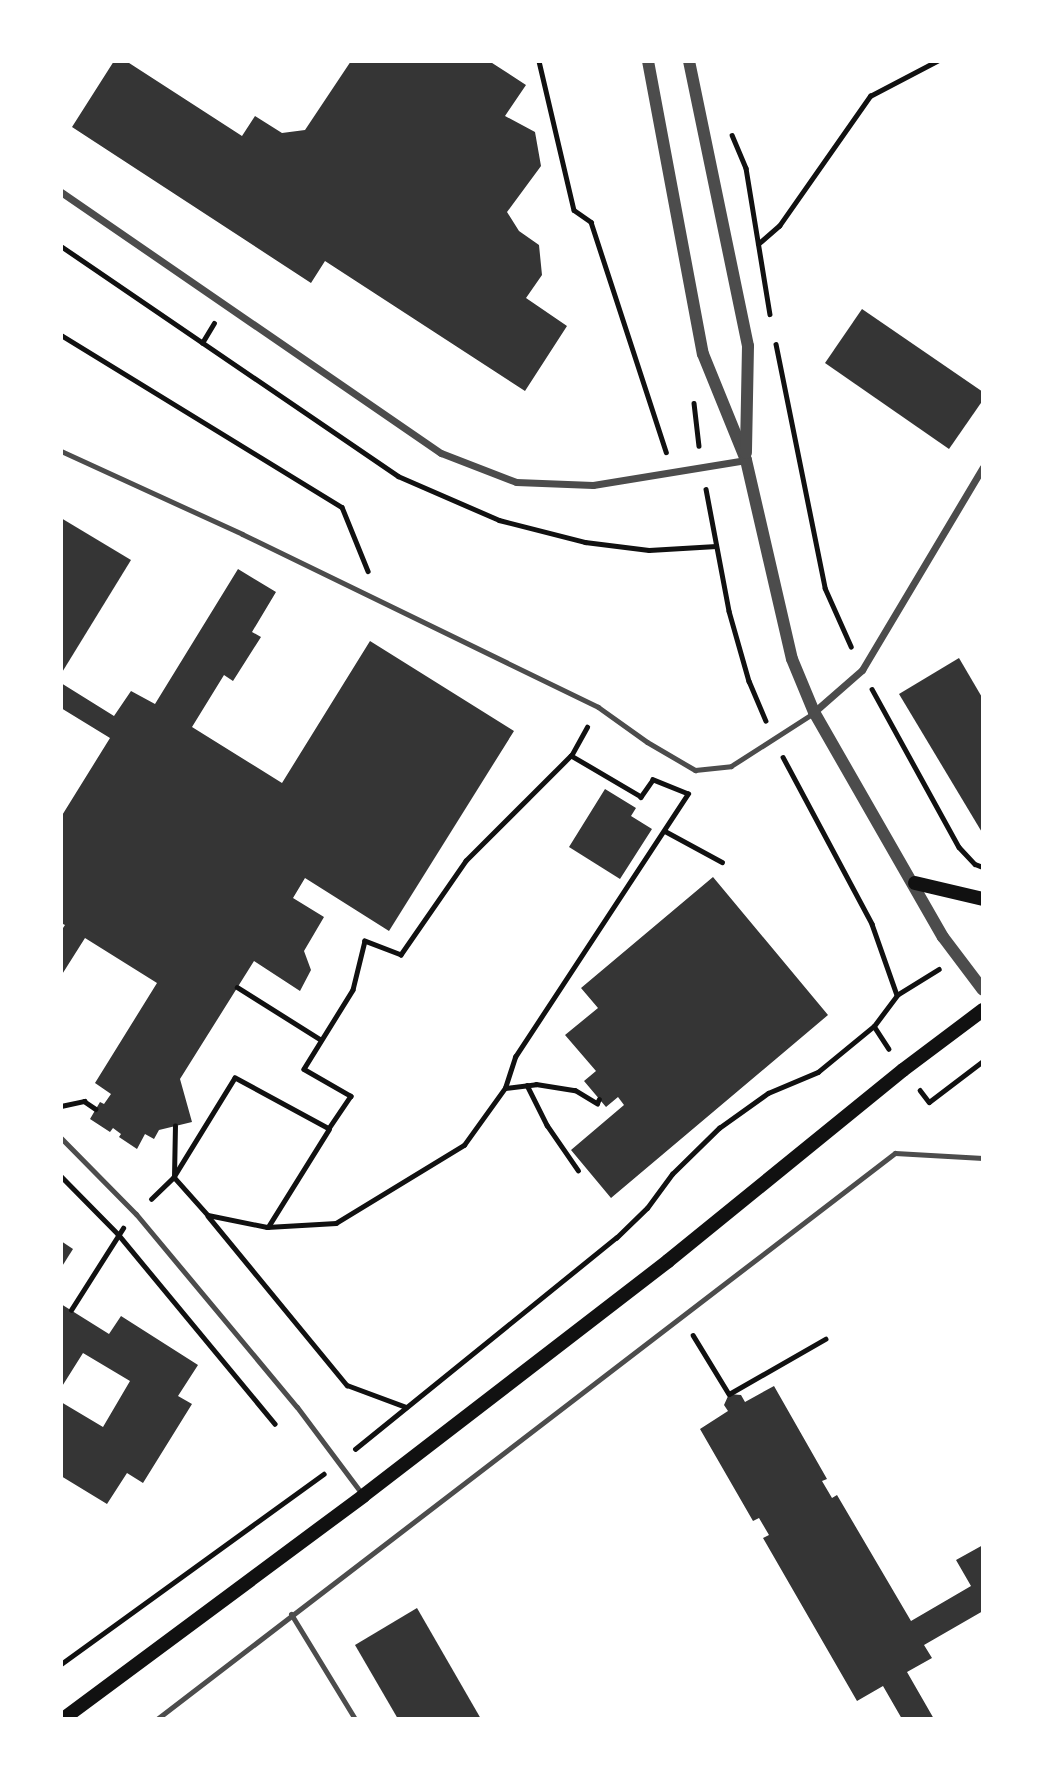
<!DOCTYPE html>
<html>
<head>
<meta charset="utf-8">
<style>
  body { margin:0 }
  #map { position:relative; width:1044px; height:1780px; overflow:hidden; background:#fff; font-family:"Titillium Web",sans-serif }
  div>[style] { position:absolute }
  .building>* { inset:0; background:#353535 }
  .path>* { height:4.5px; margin:-2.25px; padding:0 2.25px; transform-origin:2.25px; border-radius:2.25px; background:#111 }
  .service>* { height:5px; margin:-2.5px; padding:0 2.5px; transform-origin:2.5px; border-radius:2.5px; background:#4c4c4c }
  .minor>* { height:7px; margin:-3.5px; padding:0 3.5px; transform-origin:3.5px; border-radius:3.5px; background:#4c4c4c }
  .tertiary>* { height:12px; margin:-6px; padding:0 6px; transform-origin:6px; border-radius:6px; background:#4c4c4c }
  .secondary>* { height:14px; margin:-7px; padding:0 7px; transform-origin:7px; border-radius:7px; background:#111 }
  span { translate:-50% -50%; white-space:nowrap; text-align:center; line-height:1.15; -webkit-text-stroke:6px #fff; paint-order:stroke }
  .frame { position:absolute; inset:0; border:63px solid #fff; pointer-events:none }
</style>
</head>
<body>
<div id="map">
  <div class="building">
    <div style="clip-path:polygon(114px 61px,126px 61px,242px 136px,255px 116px,282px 133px,305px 130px,351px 61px,489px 61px,526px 85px,505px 116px,535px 132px,541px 166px,507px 212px,519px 231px,539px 245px,542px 275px,526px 298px,567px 326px,525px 391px,325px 261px,311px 283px,72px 127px)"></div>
    <div style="clip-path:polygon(862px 309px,983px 392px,983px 400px,949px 449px,825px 363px)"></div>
    <div style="clip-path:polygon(61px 518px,131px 560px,61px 674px)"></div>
    <div style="clip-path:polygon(238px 569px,276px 592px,252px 632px,261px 637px,233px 681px,224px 675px,192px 727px,282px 783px,370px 641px,514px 731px,389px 931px,305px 878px,293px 898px,324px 917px,304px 951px,311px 970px,300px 991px,254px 961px,180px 1079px,192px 1122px,159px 1130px,154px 1139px,145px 1134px,137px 1149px,119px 1137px,121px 1134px,113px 1128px,110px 1132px,90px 1119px,100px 1102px,104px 1104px,111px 1094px,95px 1083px,157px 983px,85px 938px,61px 976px,61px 931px,65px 925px,61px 923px,61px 817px,110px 738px,61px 708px,61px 683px,114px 716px,131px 691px,155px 704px)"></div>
    <div style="clip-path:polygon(959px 658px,983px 699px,983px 834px,899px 694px)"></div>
    <div style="clip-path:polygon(605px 789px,636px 808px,631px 816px,652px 829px,620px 879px,569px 847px)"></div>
    <div style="clip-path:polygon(713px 877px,828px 1015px,611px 1198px,571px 1150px,624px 1105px,618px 1097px,606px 1107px,584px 1081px,596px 1071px,565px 1035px,598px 1008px,581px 988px)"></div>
    <div style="clip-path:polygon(61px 1241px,73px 1249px,61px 1268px)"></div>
    <div style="clip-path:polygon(61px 1304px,109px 1334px,121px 1316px,198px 1365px,178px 1396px,192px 1404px,143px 1483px,127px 1473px,107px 1504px,61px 1476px,61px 1402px,103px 1427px,130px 1381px,83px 1353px,61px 1388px)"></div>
    <div style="clip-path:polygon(774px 1386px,827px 1479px,822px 1481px,832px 1498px,837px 1495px,911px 1621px,971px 1586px,956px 1560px,983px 1545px,983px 1611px,924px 1645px,932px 1658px,907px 1672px,934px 1719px,902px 1719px,883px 1686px,857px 1701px,763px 1538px,769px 1535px,759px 1518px,753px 1521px,700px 1429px,728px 1411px,724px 1405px,729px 1394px,741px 1395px,745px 1402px)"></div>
    <div style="clip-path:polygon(417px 1608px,481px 1719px,398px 1719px,355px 1645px)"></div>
  </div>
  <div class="path">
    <div style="left:539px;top:61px;width:153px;rotate:76.8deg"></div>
    <div style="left:574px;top:210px;width:21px;rotate:35deg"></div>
    <div style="left:591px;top:222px;width:242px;rotate:71.9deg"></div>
    <div style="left:732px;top:135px;width:36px;rotate:67deg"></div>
    <div style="left:746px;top:168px;width:148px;rotate:80.7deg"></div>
    <div style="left:758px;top:244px;width:28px;rotate:-41deg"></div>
    <div style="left:779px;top:226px;width:159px;rotate:-55deg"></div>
    <div style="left:870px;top:96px;width:76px;rotate:-27.6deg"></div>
    <div style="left:61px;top:246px;width:408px;rotate:34.3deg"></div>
    <div style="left:398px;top:476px;width:110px;rotate:23.5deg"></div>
    <div style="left:499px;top:520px;width:89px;rotate:14.3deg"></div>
    <div style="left:585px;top:542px;width:64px;rotate:7.1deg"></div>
    <div style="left:649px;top:550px;width:67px;rotate:-3.4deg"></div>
    <div style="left:61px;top:335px;width:329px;rotate:31.5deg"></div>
    <div style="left:342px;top:507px;width:69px;rotate:67.9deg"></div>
    <div style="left:202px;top:343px;width:23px;rotate:-59deg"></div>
    <div style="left:776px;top:344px;width:249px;rotate:78.6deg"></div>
    <div style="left:825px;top:588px;width:64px;rotate:65.9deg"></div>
    <div style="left:694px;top:403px;width:43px;rotate:83.4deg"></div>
    <div style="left:706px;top:489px;width:124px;rotate:79.3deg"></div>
    <div style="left:729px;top:611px;width:73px;rotate:74.1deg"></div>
    <div style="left:749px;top:681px;width:43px;rotate:67deg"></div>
    <div style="left:872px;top:689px;width:180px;rotate:61.2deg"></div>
    <div style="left:959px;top:847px;width:23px;rotate:47deg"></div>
    <div style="left:975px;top:864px;width:9px;rotate:21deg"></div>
    <div style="left:571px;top:756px;width:33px;rotate:-61deg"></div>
    <div style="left:783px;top:757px;width:189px;rotate:61.9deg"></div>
    <div style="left:872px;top:924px;width:75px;rotate:70.6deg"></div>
    <div style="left:665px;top:831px;width:65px;rotate:28.5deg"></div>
    <div style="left:237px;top:987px;width:98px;rotate:32.1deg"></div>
    <div style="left:874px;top:1026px;width:27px;rotate:57deg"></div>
    <div style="left:527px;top:1085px;width:45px;rotate:63.4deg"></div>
    <div style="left:547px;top:1125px;width:55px;rotate:55.4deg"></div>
    <div style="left:505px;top:1088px;width:31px;rotate:-7deg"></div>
    <div style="left:536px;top:1084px;width:39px;rotate:9deg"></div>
    <div style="left:575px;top:1090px;width:26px;rotate:31deg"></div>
    <div style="left:597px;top:1103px;width:4px;rotate:-63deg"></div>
    <div style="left:920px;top:1090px;width:15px;rotate:53deg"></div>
    <div style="left:929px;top:1102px;width:68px;rotate:-37.2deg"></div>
    <div style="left:61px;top:1106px;width:24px;rotate:-12deg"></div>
    <div style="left:84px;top:1101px;width:14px;rotate:34deg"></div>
    <div style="left:61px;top:1176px;width:81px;rotate:45.5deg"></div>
    <div style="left:118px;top:1234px;width:246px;rotate:50.4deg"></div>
    <div style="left:151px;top:1199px;width:32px;rotate:-44deg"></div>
    <div style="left:174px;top:1177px;width:51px;rotate:48.2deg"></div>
    <div style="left:208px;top:1215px;width:60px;rotate:11.5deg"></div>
    <div style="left:267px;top:1227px;width:69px;rotate:-3.3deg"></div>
    <div style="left:336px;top:1223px;width:150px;rotate:-31.4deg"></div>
    <div style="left:464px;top:1145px;width:70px;rotate:-54.3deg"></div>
    <div style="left:505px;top:1088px;width:33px;rotate:-72deg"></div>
    <div style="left:515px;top:1057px;width:315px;rotate:-56.7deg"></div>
    <div style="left:688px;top:794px;width:38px;rotate:-158deg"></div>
    <div style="left:653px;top:780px;width:21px;rotate:125deg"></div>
    <div style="left:641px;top:797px;width:81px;rotate:-149.6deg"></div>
    <div style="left:571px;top:756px;width:148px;rotate:135deg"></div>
    <div style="left:466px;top:861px;width:114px;rotate:124.7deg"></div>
    <div style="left:401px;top:955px;width:39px;rotate:-159deg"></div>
    <div style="left:365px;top:941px;width:50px;rotate:103.8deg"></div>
    <div style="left:353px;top:990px;width:93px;rotate:121.8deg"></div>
    <div style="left:304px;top:1069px;width:54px;rotate:29.9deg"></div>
    <div style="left:351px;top:1096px;width:40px;rotate:124deg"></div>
    <div style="left:329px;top:1129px;width:107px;rotate:-151.5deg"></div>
    <div style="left:235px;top:1078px;width:116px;rotate:121.6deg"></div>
    <div style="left:174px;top:1177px;width:51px;rotate:-88.9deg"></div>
    <div style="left:208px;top:1216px;width:219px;rotate:50.6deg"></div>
    <div style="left:347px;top:1385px;width:63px;rotate:20.4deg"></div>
    <div style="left:268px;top:1227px;width:115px;rotate:-58.1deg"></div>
    <div style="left:71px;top:1310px;width:97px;rotate:-57.6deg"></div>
    <div style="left:693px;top:1335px;width:69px;rotate:58.6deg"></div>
    <div style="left:729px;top:1394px;width:111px;rotate:-29.8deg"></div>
    <div style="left:355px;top:1449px;width:336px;rotate:-39deg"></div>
    <div style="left:616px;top:1238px;width:43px;rotate:-44.1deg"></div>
    <div style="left:647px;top:1208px;width:42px;rotate:-53.7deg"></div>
    <div style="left:672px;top:1174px;width:66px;rotate:-44.4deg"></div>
    <div style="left:719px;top:1128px;width:60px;rotate:-35.5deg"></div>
    <div style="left:768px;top:1093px;width:54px;rotate:-22.8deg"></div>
    <div style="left:818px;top:1072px;width:72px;rotate:-39.4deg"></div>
    <div style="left:874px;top:1026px;width:39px;rotate:-53deg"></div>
    <div style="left:897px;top:995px;width:49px;rotate:-31.8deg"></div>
    <div style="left:61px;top:1664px;width:324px;rotate:-35.9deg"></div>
  </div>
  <div class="service">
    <div style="left:61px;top:451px;width:199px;rotate:24.6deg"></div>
    <div style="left:242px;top:534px;width:396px;rotate:25.9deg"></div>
    <div style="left:598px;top:707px;width:60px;rotate:35.5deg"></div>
    <div style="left:647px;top:742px;width:56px;rotate:30.3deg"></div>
    <div style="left:695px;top:770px;width:36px;rotate:-6deg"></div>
    <div style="left:731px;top:766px;width:96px;rotate:-32.7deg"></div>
    <div style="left:61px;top:1138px;width:107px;rotate:45.4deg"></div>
    <div style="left:136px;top:1214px;width:251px;rotate:50.2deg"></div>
    <div style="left:297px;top:1407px;width:109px;rotate:53.2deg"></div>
    <div style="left:291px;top:1614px;width:123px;rotate:58.6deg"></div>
    <div style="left:157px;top:1719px;width:930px;rotate:-37.49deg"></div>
    <div style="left:895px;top:1153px;width:88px;rotate:3.3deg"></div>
  </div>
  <div class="minor">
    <div style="left:61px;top:192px;width:461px;rotate:34.5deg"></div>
    <div style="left:441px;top:453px;width:80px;rotate:21.1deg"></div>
    <div style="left:516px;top:482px;width:77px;rotate:2.2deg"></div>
    <div style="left:593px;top:485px;width:155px;rotate:-9.3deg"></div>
    <div style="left:814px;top:712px;width:64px;rotate:-41.2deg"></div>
    <div style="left:862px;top:670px;width:236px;rotate:-59.2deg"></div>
  </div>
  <div class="tertiary">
    <div style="left:648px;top:61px;width:298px;rotate:79.4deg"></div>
    <div style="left:703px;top:354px;width:114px;rotate:67.9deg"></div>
    <div style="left:746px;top:460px;width:204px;rotate:77deg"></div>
    <div style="left:792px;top:659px;width:57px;rotate:67.5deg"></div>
    <div style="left:814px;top:712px;width:259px;rotate:60.2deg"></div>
    <div style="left:943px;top:937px;width:66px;rotate:53deg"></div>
    <div style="left:689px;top:61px;width:291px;rotate:78.3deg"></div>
    <div style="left:748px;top:346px;width:107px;rotate:91.1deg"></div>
  </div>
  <div class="secondary">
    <div style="left:915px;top:883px;width:70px;rotate:13.2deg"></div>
    <div style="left:63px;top:1719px;width:374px;rotate:-36.6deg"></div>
    <div style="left:363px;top:1496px;width:385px;rotate:-37.6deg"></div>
    <div style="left:668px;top:1261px;width:303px;rotate:-39.1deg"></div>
    <div style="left:903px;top:1070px;width:100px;rotate:-36.9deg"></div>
  </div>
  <div class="frame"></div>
</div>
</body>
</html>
